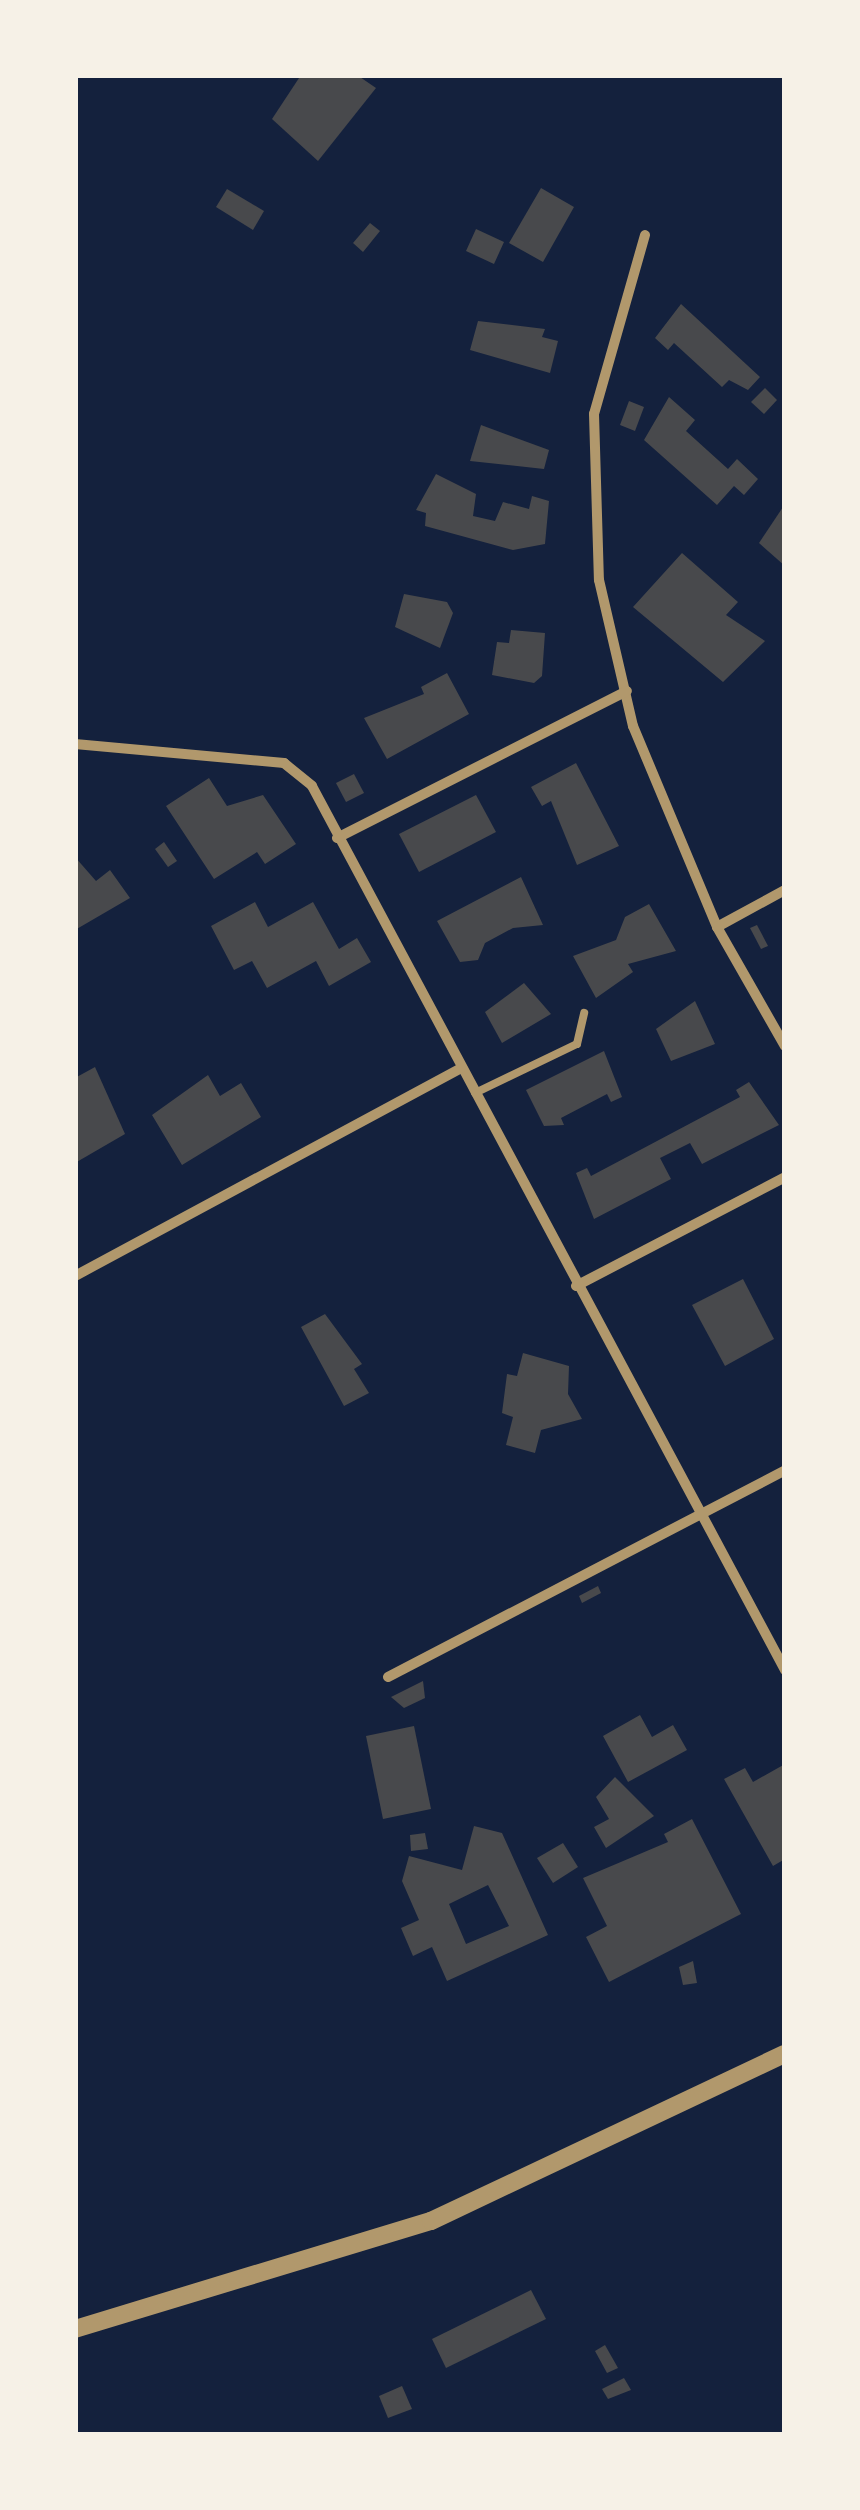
<!DOCTYPE html>
<html>
<head>
<meta charset="utf-8">
<style>
  body { margin:0 }
  #map { position:relative; width:860px; height:2510px; overflow:hidden; background:#14213d; font-family:"Titillium Web",sans-serif }
  div>[style] { position:absolute }
  .building>* { inset:0; background:#48494c }
  .service>* { height:8px; margin:-4px; padding:0 4px; transform-origin:4px; border-radius:4px; background:#b1986c }
  .minor>* { height:10px; margin:-5px; padding:0 5px; transform-origin:5px; border-radius:5px; background:#b1986c }
  .tertiary>* { height:18px; margin:-9px; padding:0 9px; transform-origin:9px; border-radius:9px; background:#b1986c }
  span { translate:-50% -50%; white-space:nowrap; text-align:center; line-height:1.15; -webkit-text-stroke:8px #f6f1e7; paint-order:stroke }
  .frame { position:absolute; inset:0; border:78px solid #f6f1e7; pointer-events:none }
</style>
</head>
<body>
<div id="map">
  <div class="building">
    <div style="clip-path:polygon(301px 75px,357px 75px,376px 88px,318px 161px,272px 119px)"></div>
    <div style="clip-path:polygon(541px 188px,574px 207px,543px 262px,509px 243px)"></div>
    <div style="clip-path:polygon(227px 189px,264px 211px,253px 230px,216px 207px)"></div>
    <div style="clip-path:polygon(370px 223px,380px 231px,363px 252px,353px 243px)"></div>
    <div style="clip-path:polygon(476px 229px,504px 242px,494px 264px,466px 251px)"></div>
    <div style="clip-path:polygon(681px 304px,760px 377px,748px 390px,729px 380px,722px 387px,674px 343px,668px 350px,655px 338px)"></div>
    <div style="clip-path:polygon(478px 321px,545px 329px,542px 337px,558px 341px,550px 373px,470px 350px)"></div>
    <div style="clip-path:polygon(765px 388px,777px 400px,764px 414px,751px 402px)"></div>
    <div style="clip-path:polygon(669px 397px,695px 420px,686px 431px,728px 469px,737px 459px,758px 479px,744px 495px,734px 486px,717px 505px,644px 440px)"></div>
    <div style="clip-path:polygon(629px 401px,644px 407px,635px 431px,620px 425px)"></div>
    <div style="clip-path:polygon(481px 425px,549px 450px,544px 469px,470px 461px)"></div>
    <div style="clip-path:polygon(436px 474px,476px 494px,473px 516px,495px 521px,503px 502px,529px 509px,532px 496px,549px 501px,545px 544px,513px 550px,425px 526px,426px 513px,416px 510px)"></div>
    <div style="clip-path:polygon(785px 504px,785px 566px,759px 543px)"></div>
    <div style="clip-path:polygon(682px 553px,738px 602px,726px 615px,765px 641px,723px 682px,633px 607px)"></div>
    <div style="clip-path:polygon(404px 594px,447px 602px,453px 613px,440px 648px,395px 627px)"></div>
    <div style="clip-path:polygon(511px 630px,545px 633px,542px 676px,534px 683px,492px 675px,497px 642px,509px 643px)"></div>
    <div style="clip-path:polygon(447px 673px,469px 714px,387px 759px,364px 718px,424px 694px,421px 687px)"></div>
    <div style="clip-path:polygon(576px 763px,619px 846px,577px 865px,551px 801px,542px 806px,531px 787px)"></div>
    <div style="clip-path:polygon(354px 774px,364px 793px,346px 802px,336px 783px)"></div>
    <div style="clip-path:polygon(209px 778px,227px 806px,263px 795px,296px 844px,265px 864px,257px 852px,214px 879px,166px 806px)"></div>
    <div style="clip-path:polygon(476px 795px,496px 832px,419px 872px,399px 834px)"></div>
    <div style="clip-path:polygon(164px 842px,177px 861px,168px 867px,155px 849px)"></div>
    <div style="clip-path:polygon(75px 857px,96px 881px,110px 870px,130px 898px,75px 930px)"></div>
    <div style="clip-path:polygon(521px 877px,543px 925px,513px 928px,485px 943px,478px 960px,460px 962px,437px 921px)"></div>
    <div style="clip-path:polygon(255px 902px,268px 927px,313px 902px,339px 949px,357px 938px,371px 962px,329px 986px,316px 961px,267px 988px,252px 961px,234px 970px,211px 926px)"></div>
    <div style="clip-path:polygon(649px 904px,676px 951px,628px 964px,633px 972px,596px 998px,573px 956px,616px 940px,625px 917px)"></div>
    <div style="clip-path:polygon(757px 925px,768px 946px,761px 949px,750px 928px)"></div>
    <div style="clip-path:polygon(524px 983px,551px 1014px,502px 1043px,485px 1012px)"></div>
    <div style="clip-path:polygon(695px 1001px,715px 1044px,671px 1061px,656px 1029px)"></div>
    <div style="clip-path:polygon(604px 1051px,622px 1097px,611px 1102px,607px 1094px,561px 1118px,564px 1125px,544px 1126px,526px 1090px)"></div>
    <div style="clip-path:polygon(95px 1067px,125px 1134px,75px 1163px,75px 1078px)"></div>
    <div style="clip-path:polygon(208px 1075px,220px 1096px,241px 1083px,261px 1117px,182px 1165px,152px 1115px)"></div>
    <div style="clip-path:polygon(749px 1082px,779px 1125px,702px 1164px,690px 1143px,660px 1158px,671px 1179px,594px 1219px,576px 1173px,587px 1168px,591px 1176px,740px 1097px,736px 1090px)"></div>
    <div style="clip-path:polygon(743px 1279px,774px 1339px,725px 1366px,692px 1305px)"></div>
    <div style="clip-path:polygon(325px 1314px,362px 1364px,354px 1369px,369px 1393px,344px 1406px,301px 1327px)"></div>
    <div style="clip-path:polygon(523px 1353px,569px 1366px,568px 1394px,582px 1419px,541px 1430px,535px 1453px,506px 1445px,513px 1417px,502px 1413px,507px 1374px,517px 1376px)"></div>
    <div style="clip-path:polygon(598px 1586px,601px 1593px,582px 1603px,579px 1596px)"></div>
    <div style="clip-path:polygon(423px 1681px,425px 1698px,404px 1708px,391px 1697px)"></div>
    <div style="clip-path:polygon(640px 1715px,652px 1737px,673px 1725px,687px 1750px,628px 1782px,603px 1736px)"></div>
    <div style="clip-path:polygon(414px 1726px,431px 1809px,383px 1819px,366px 1736px)"></div>
    <div style="clip-path:polygon(785px 1764px,785px 1859px,773px 1866px,724px 1779px,745px 1768px,753px 1782px)"></div>
    <div style="clip-path:polygon(615px 1777px,654px 1816px,606px 1848px,594px 1827px,609px 1819px,596px 1797px)"></div>
    <div style="clip-path:polygon(692px 1819px,741px 1914px,609px 1982px,586px 1937px,607px 1926px,583px 1878px,668px 1842px,664px 1834px)"></div>
    <div style="clip-path:polygon(evenodd,474px 1826px,502px 1833px,548px 1935px,447px 1981px,432px 1947px,413px 1956px,401px 1928px,419px 1920px,402px 1881px,409px 1856px,462px 1870px,474px 1826px,488px 1885px,509px 1926px,466px 1944px,449px 1904px,488px 1885px)"></div>
    <div style="clip-path:polygon(425px 1833px,428px 1849px,411px 1851px,410px 1835px)"></div>
    <div style="clip-path:polygon(563px 1843px,578px 1867px,553px 1883px,537px 1858px)"></div>
    <div style="clip-path:polygon(693px 1961px,697px 1983px,683px 1985px,679px 1967px)"></div>
    <div style="clip-path:polygon(531px 2290px,546px 2319px,446px 2368px,432px 2339px)"></div>
    <div style="clip-path:polygon(605px 2345px,618px 2368px,607px 2373px,595px 2351px)"></div>
    <div style="clip-path:polygon(624px 2378px,631px 2390px,608px 2399px,602px 2389px)"></div>
    <div style="clip-path:polygon(402px 2386px,412px 2409px,388px 2418px,379px 2396px)"></div>
  </div>
  <div class="service">
    <div style="left:475px;top:1093px;width:113px;rotate:-25.7deg"></div>
    <div style="left:577px;top:1044px;width:32px;rotate:-77deg"></div>
  </div>
  <div class="minor">
    <div style="left:645px;top:235px;width:186px;rotate:105.9deg"></div>
    <div style="left:594px;top:414px;width:166px;rotate:88.3deg"></div>
    <div style="left:599px;top:580px;width:150px;rotate:76.9deg"></div>
    <div style="left:633px;top:726px;width:218px;rotate:67.3deg"></div>
    <div style="left:717px;top:927px;width:137px;rotate:60.3deg"></div>
    <div style="left:75px;top:744px;width:210px;rotate:5.2deg"></div>
    <div style="left:284px;top:763px;width:36px;rotate:39deg"></div>
    <div style="left:312px;top:786px;width:1003px;rotate:61.85deg"></div>
    <div style="left:337px;top:838px;width:325px;rotate:-26.9deg"></div>
    <div style="left:717px;top:927px;width:77px;rotate:-28.6deg"></div>
    <div style="left:75px;top:1276px;width:438px;rotate:-28.3deg"></div>
    <div style="left:576px;top:1286px;width:236px;rotate:-27.5deg"></div>
    <div style="left:388px;top:1677px;width:448px;rotate:-27.5deg"></div>
  </div>
  <div class="tertiary">
    <div style="left:75px;top:2329px;width:372px;rotate:-16.9deg"></div>
    <div style="left:431px;top:2221px;width:391px;rotate:-25.3deg"></div>
  </div>
  <div class="frame"></div>
</div>
</body>
</html>
